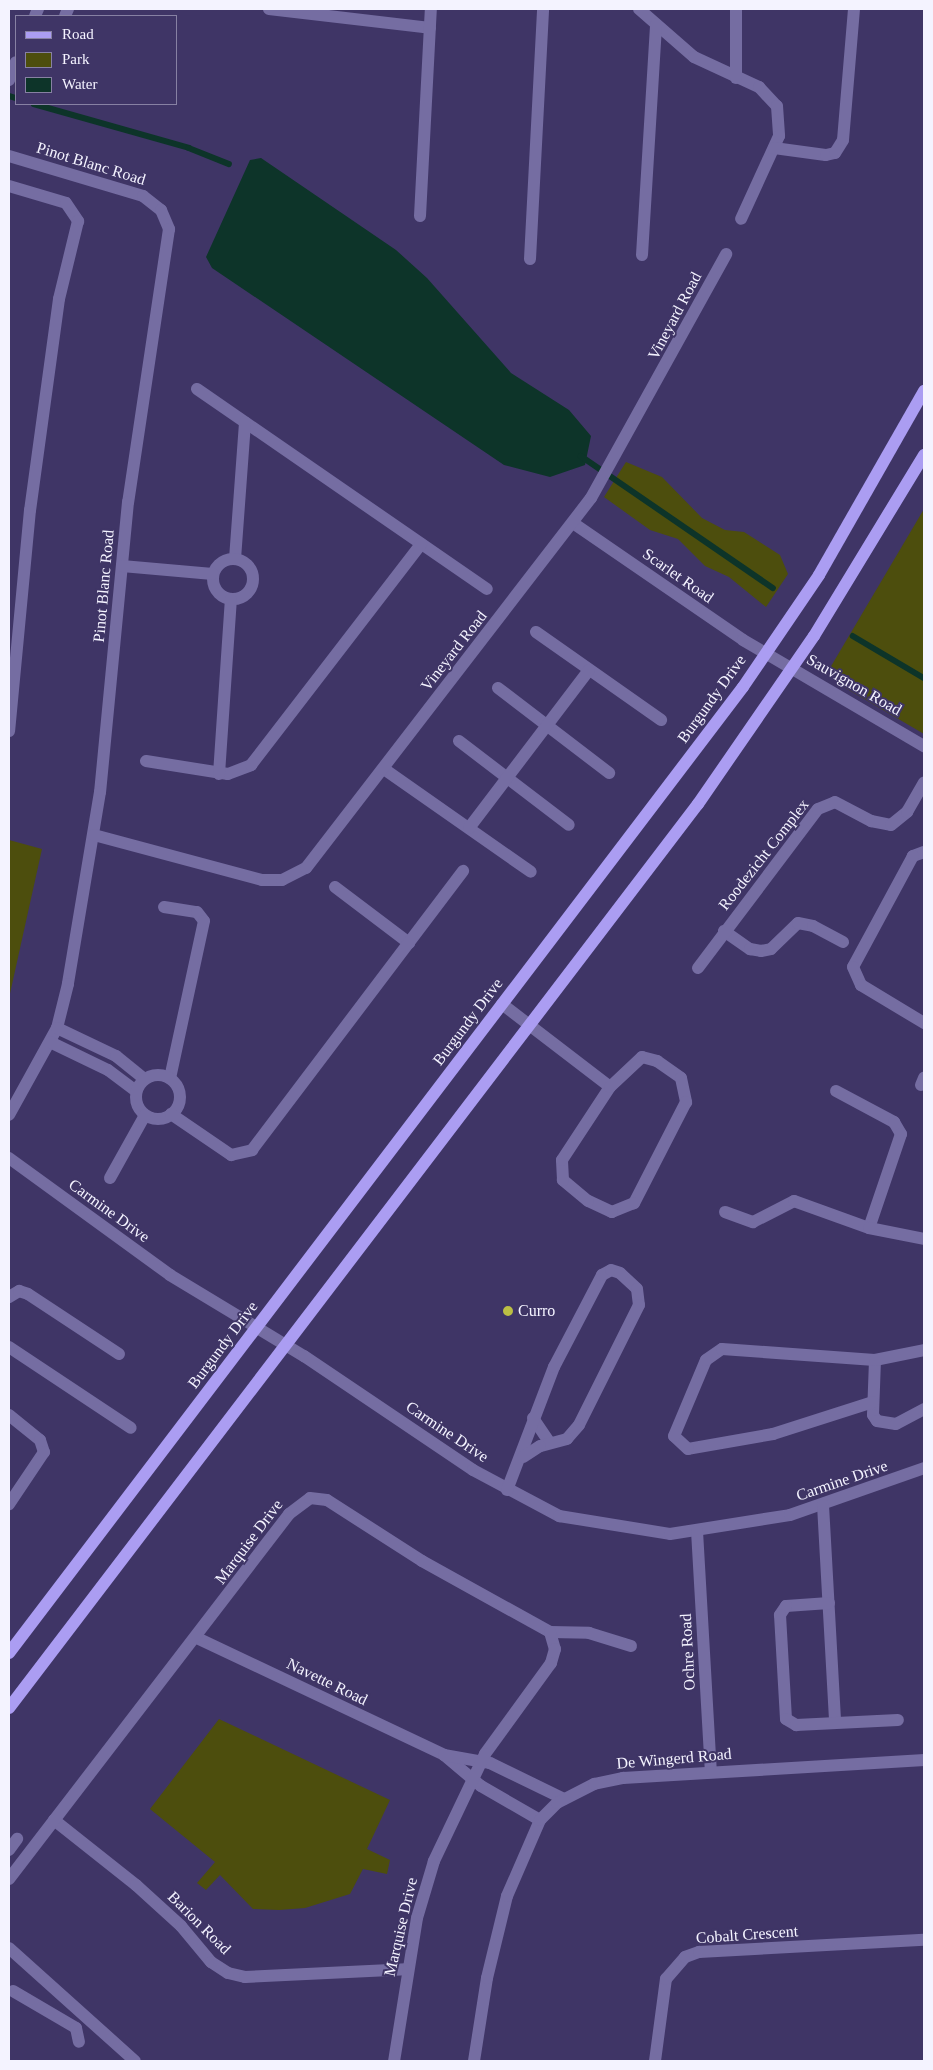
<!DOCTYPE html>
<html>
<head>
<meta charset="utf-8">
<style>
  body { margin:0 }
  #map { position:relative; width:933px; height:2070px; overflow:hidden; background:#3f3566; font-family:"Times New Roman",serif }
  div>[style] { position:absolute }
  .green>* { inset:0; background:#4d4e0d }
  .water>* { inset:0; background:#0d3429 }
  .stream>* { height:5.5px; margin:-2.75px; padding:0 2.75px; transform-origin:2.75px; border-radius:2.75px; background:#0d3429 }
  .minor>* { height:12px; margin:-6px; padding:0 6px; transform-origin:6px; border-radius:6px; background:#756da2 }
  .minor>.ring { margin:-6px; padding:0; box-sizing:content-box; background:none; border:12px solid #756da2; border-radius:50% }
  .major>* { height:12px; margin:-6px; padding:0 6px; transform-origin:6px; border-radius:6px; background:#ab9df2 }
  .dots>* { width:14px; height:14px; translate:-50% -50%; box-sizing:border-box; border:2px solid #3f3566; border-radius:50% }
  span { translate:-50% -50%; white-space:nowrap; text-align:center; line-height:1.15; -webkit-text-stroke:4px #3f3566; paint-order:stroke }
  .street-label { font-size:16px; color:#f4f3ff }
  .poi-label { font-size:16px; color:#f4f3ff }
  .left { translate:0 -50%; text-align:left }
  .frame { position:absolute; inset:0; border:10px solid #f4f3ff; pointer-events:none }
  .legend { position:absolute; left:15px; top:15px; width:162px; height:90px; box-sizing:border-box; background:#3f3566; border:1px solid #8781a3; margin:0; padding:6px 9px; list-style:none; font-size:15px; color:#f4f3ff }
  .legend li { display:flex; align-items:center; gap:10px; height:25px }
  .legend b { width:25px; border:1px solid #8781a3 }
</style>
</head>
<body>
<div id="map">
  <div class="green">
    <div style="clip-path:polygon(626px 462px,662px 477px,702px 518px,725px 530px,744px 532px,780px 555px,788px 574px,766px 607px,729px 577px,705px 566px,678px 539px,650px 530px,604px 497px)"></div>
    <div style="clip-path:polygon(924px 509px,924px 734px,837px 683px,830px 668px)"></div>
    <div style="clip-path:polygon(9px 840px,42px 849px,9px 998px)"></div>
    <div style="clip-path:polygon(219px 1719px,390px 1800px,367px 1849px,390px 1860px,387px 1874px,363px 1869px,350px 1894px,305px 1908px,279px 1910px,253px 1909px,220px 1875px,206px 1890px,197px 1883px,215px 1862px,150px 1809px)"></div>
  </div>
  <div class="water">
    <div style="clip-path:polygon(261px 158px,396px 250px,427px 278px,511px 373px,569px 410px,591px 436px,585px 465px,550px 477px,504px 465px,212px 268px,206px 257px,250px 160px)"></div>
  </div>
  <div class="stream">
    <div style="left:9px;top:96px;width:7px;rotate:16deg"></div>
    <div style="left:34px;top:104px;width:161px;rotate:15.8deg"></div>
    <div style="left:189px;top:148px;width:43px;rotate:21.8deg"></div>
    <div style="left:581px;top:456px;width:233px;rotate:34.5deg"></div>
    <div style="left:853px;top:636px;width:82px;rotate:30.6deg"></div>
  </div>
  <div class="minor">
    <div style="left:269px;top:9px;width:162px;rotate:6.7deg"></div>
    <div style="left:639px;top:9px;width:73px;rotate:41.1deg"></div>
    <div style="left:694px;top:57px;width:72px;rotate:24.8deg"></div>
    <div style="left:759px;top:87px;width:26px;rotate:47deg"></div>
    <div style="left:777px;top:106px;width:30px;rotate:86deg"></div>
    <div style="left:779px;top:136px;width:91px;rotate:114.6deg"></div>
    <div style="left:35px;top:16px;width:8px;rotate:-67deg"></div>
    <div style="left:65px;top:16px;width:8px;rotate:-67deg"></div>
    <div style="left:736px;top:78px;width:69px;rotate:-90deg"></div>
    <div style="left:9px;top:80px;width:19px;rotate:-69deg"></div>
    <div style="left:774px;top:148px;width:52px;rotate:7.7deg"></div>
    <div style="left:826px;top:155px;width:9px;rotate:-13deg"></div>
    <div style="left:835px;top:153px;width:15px;rotate:-58deg"></div>
    <div style="left:843px;top:140px;width:131px;rotate:-85.2deg"></div>
    <div style="left:9px;top:156px;width:140px;rotate:16.6deg"></div>
    <div style="left:143px;top:196px;width:23px;rotate:38deg"></div>
    <div style="left:161px;top:210px;width:21px;rotate:67deg"></div>
    <div style="left:169px;top:229px;width:276px;rotate:98.5deg"></div>
    <div style="left:128px;top:502px;width:291px;rotate:95.5deg"></div>
    <div style="left:100px;top:792px;width:195px;rotate:99.5deg"></div>
    <div style="left:68px;top:984px;width:45px;rotate:104deg"></div>
    <div style="left:57px;top:1028px;width:99px;rotate:118.9deg"></div>
    <div style="left:9px;top:186px;width:59px;rotate:16.6deg"></div>
    <div style="left:66px;top:203px;width:22px;rotate:56deg"></div>
    <div style="left:78px;top:221px;width:80px;rotate:103.7deg"></div>
    <div style="left:59px;top:299px;width:213px;rotate:97.8deg"></div>
    <div style="left:30px;top:510px;width:222px;rotate:95.4deg"></div>
    <div style="left:420px;top:216px;width:207px;rotate:-87deg"></div>
    <div style="left:642px;top:255px;width:231px;rotate:-86.5deg"></div>
    <div style="left:530px;top:259px;width:250px;rotate:-87deg"></div>
    <div style="left:197px;top:389px;width:352px;rotate:34.6deg"></div>
    <div style="left:573px;top:523px;width:206px;rotate:34.5deg"></div>
    <div style="left:743px;top:640px;width:210px;rotate:30.4deg"></div>
    <div style="left:235px;top:559px;width:137px;rotate:-85.8deg"></div>
    <div class="ring" style="left:213px;top:559px;width:28px;height:28px"></div>
    <div style="left:122px;top:566px;width:91px;rotate:5deg"></div>
    <div style="left:536px;top:632px;width:153px;rotate:35.1deg"></div>
    <div style="left:498px;top:688px;width:140px;rotate:37.4deg"></div>
    <div style="left:459px;top:741px;width:138px;rotate:37.4deg"></div>
    <div style="left:146px;top:761px;width:83px;rotate:9deg"></div>
    <div style="left:228px;top:774px;width:25px;rotate:-21deg"></div>
    <div style="left:251px;top:765px;width:279px;rotate:-52.4deg"></div>
    <div style="left:384px;top:769px;width:179px;rotate:35deg"></div>
    <div style="left:219px;top:774px;width:175px;rotate:-86.1deg"></div>
    <div style="left:469px;top:828px;width:198px;rotate:-52.8deg"></div>
    <div style="left:94px;top:835px;width:174px;rotate:15deg"></div>
    <div style="left:262px;top:880px;width:20px"></div>
    <div style="left:282px;top:880px;width:27px;rotate:-27deg"></div>
    <div style="left:306px;top:868px;width:467px;rotate:-52.4deg"></div>
    <div style="left:591px;top:498px;width:279px;rotate:-61deg"></div>
    <div style="left:924px;top:852px;width:12px;rotate:160deg"></div>
    <div style="left:913px;top:856px;width:126px;rotate:118.4deg"></div>
    <div style="left:853px;top:967px;width:20px;rotate:66deg"></div>
    <div style="left:861px;top:985px;width:74px;rotate:31.1deg"></div>
    <div style="left:335px;top:887px;width:93px;rotate:37.1deg"></div>
    <div style="left:164px;top:907px;width:33px;rotate:9deg"></div>
    <div style="left:197px;top:912px;width:11px;rotate:52deg"></div>
    <div style="left:204px;top:921px;width:161px;rotate:102.2deg"></div>
    <div style="left:724px;top:931px;width:32px;rotate:35deg"></div>
    <div style="left:750px;top:949px;width:11px;rotate:10deg"></div>
    <div style="left:761px;top:951px;width:10px;rotate:-11deg"></div>
    <div style="left:771px;top:949px;width:37px;rotate:-44deg"></div>
    <div style="left:798px;top:923px;width:15px;rotate:11deg"></div>
    <div style="left:813px;top:926px;width:34px;rotate:28deg"></div>
    <div style="left:698px;top:968px;width:199px;rotate:-53deg"></div>
    <div style="left:818px;top:809px;width:18px;rotate:-22deg"></div>
    <div style="left:835px;top:802px;width:41px;rotate:27.8deg"></div>
    <div style="left:871px;top:821px;width:20px;rotate:11deg"></div>
    <div style="left:891px;top:825px;width:21px;rotate:-39deg"></div>
    <div style="left:907px;top:812px;width:34px;rotate:-60deg"></div>
    <div style="left:502px;top:1004px;width:136px;rotate:37.5deg"></div>
    <div style="left:57px;top:1028px;width:65px;rotate:25.4deg"></div>
    <div style="left:116px;top:1056px;width:36px;rotate:39deg"></div>
    <div style="left:50px;top:1042px;width:64px;rotate:25.8deg"></div>
    <div style="left:108px;top:1070px;width:35px;rotate:37deg"></div>
    <div style="left:642px;top:1057px;width:16px;rotate:15deg"></div>
    <div style="left:657px;top:1061px;width:29px;rotate:35deg"></div>
    <div style="left:681px;top:1078px;width:25px;rotate:78deg"></div>
    <div style="left:686px;top:1102px;width:114px;rotate:117.2deg"></div>
    <div style="left:634px;top:1203px;width:24px;rotate:158deg"></div>
    <div style="left:612px;top:1212px;width:26px;rotate:-155deg"></div>
    <div style="left:588px;top:1201px;width:33px;rotate:-140deg"></div>
    <div style="left:563px;top:1180px;width:20px;rotate:-93deg"></div>
    <div style="left:562px;top:1160px;width:87px;rotate:-56.7deg"></div>
    <div style="left:610px;top:1087px;width:44px;rotate:-43.2deg"></div>
    <div class="ring" style="left:136px;top:1075px;width:32px;height:32px"></div>
    <div style="left:921px;top:1085px;width:8px;rotate:-67deg"></div>
    <div style="left:836px;top:1091px;width:66px;rotate:28.1deg"></div>
    <div style="left:894px;top:1122px;width:14px;rotate:60deg"></div>
    <div style="left:901px;top:1134px;width:99px;rotate:108.8deg"></div>
    <div style="left:171px;top:1114px;width:73px;rotate:34.3deg"></div>
    <div style="left:231px;top:1155px;width:22px;rotate:-13deg"></div>
    <div style="left:252px;top:1150px;width:350px;rotate:-52.9deg"></div>
    <div style="left:9px;top:1158px;width:199px;rotate:36deg"></div>
    <div style="left:170px;top:1275px;width:157px;rotate:31.2deg"></div>
    <div style="left:304px;top:1356px;width:204px;rotate:34deg"></div>
    <div style="left:473px;top:1470px;width:98px;rotate:28.1deg"></div>
    <div style="left:559px;top:1516px;width:112px;rotate:9.2deg"></div>
    <div style="left:670px;top:1534px;width:121px;rotate:-9deg"></div>
    <div style="left:790px;top:1515px;width:142px;rotate:-19.3deg"></div>
    <div style="left:110px;top:1178px;width:72px;rotate:-60.9deg"></div>
    <div style="left:725px;top:1212px;width:30px;rotate:20deg"></div>
    <div style="left:753px;top:1222px;width:46px;rotate:-27.1deg"></div>
    <div style="left:794px;top:1201px;width:80px;rotate:19.8deg"></div>
    <div style="left:869px;top:1228px;width:56px;rotate:11.3deg"></div>
    <div style="left:9px;top:1297px;width:12px;rotate:-31deg"></div>
    <div style="left:19px;top:1291px;width:9px;rotate:18deg"></div>
    <div style="left:28px;top:1294px;width:109px;rotate:33.4deg"></div>
    <div style="left:9px;top:1347px;width:146px;rotate:33.6deg"></div>
    <div style="left:875px;top:1360px;width:55px;rotate:92.1deg"></div>
    <div style="left:873px;top:1415px;width:7px;rotate:56deg"></div>
    <div style="left:877px;top:1421px;width:19px;rotate:9deg"></div>
    <div style="left:896px;top:1424px;width:32px;rotate:-28deg"></div>
    <div style="left:873px;top:1402px;width:105px;rotate:162.3deg"></div>
    <div style="left:773px;top:1434px;width:86px;rotate:170deg"></div>
    <div style="left:688px;top:1449px;width:19px;rotate:-137deg"></div>
    <div style="left:674px;top:1436px;width:82px;rotate:-67.2deg"></div>
    <div style="left:706px;top:1360px;width:19px;rotate:-35deg"></div>
    <div style="left:722px;top:1349px;width:153px;rotate:4.1deg"></div>
    <div style="left:875px;top:1360px;width:50px;rotate:-11.5deg"></div>
    <div style="left:9px;top:1415px;width:40px;rotate:39deg"></div>
    <div style="left:40px;top:1440px;width:13px;rotate:72deg"></div>
    <div style="left:44px;top:1452px;width:63px;rotate:123.9deg"></div>
    <div style="left:533px;top:1418px;width:30px;rotate:56deg"></div>
    <div style="left:507px;top:1490px;width:132px;rotate:-69.1deg"></div>
    <div style="left:554px;top:1367px;width:104px;rotate:-62.4deg"></div>
    <div style="left:602px;top:1275px;width:10px;rotate:-29deg"></div>
    <div style="left:611px;top:1270px;width:9px;rotate:18deg"></div>
    <div style="left:620px;top:1273px;width:23px;rotate:43deg"></div>
    <div style="left:637px;top:1289px;width:16px;rotate:83deg"></div>
    <div style="left:639px;top:1305px;width:134px;rotate:116.6deg"></div>
    <div style="left:579px;top:1425px;width:18px;rotate:131deg"></div>
    <div style="left:567px;top:1439px;width:28px;rotate:165deg"></div>
    <div style="left:540px;top:1446px;width:20px;rotate:147deg"></div>
    <div style="left:823px;top:1505px;width:218px;rotate:86.8deg"></div>
    <div style="left:697px;top:1531px;width:241px;rotate:86.7deg"></div>
    <div style="left:829px;top:1603px;width:43px;rotate:176deg"></div>
    <div style="left:786px;top:1606px;width:11px;rotate:124deg"></div>
    <div style="left:780px;top:1615px;width:104px;rotate:86.7deg"></div>
    <div style="left:786px;top:1719px;width:12px;rotate:31deg"></div>
    <div style="left:796px;top:1725px;width:102px;rotate:-2.8deg"></div>
    <div style="left:550px;top:1632px;width:39px;rotate:1deg"></div>
    <div style="left:589px;top:1633px;width:44px;rotate:17.2deg"></div>
    <div style="left:197px;top:1638px;width:273px;rotate:25.3deg"></div>
    <div style="left:444px;top:1755px;width:48px;rotate:40deg"></div>
    <div style="left:481px;top:1786px;width:68px;rotate:30deg"></div>
    <div style="left:444px;top:1755px;width:47px;rotate:9.9deg"></div>
    <div style="left:490px;top:1763px;width:82px;rotate:25.9deg"></div>
    <div style="left:54px;top:1820px;width:105px;rotate:38.4deg"></div>
    <div style="left:136px;top:1885px;width:61px;rotate:42.3deg"></div>
    <div style="left:181px;top:1926px;width:47px;rotate:50.2deg"></div>
    <div style="left:211px;top:1962px;width:20px;rotate:33deg"></div>
    <div style="left:228px;top:1973px;width:17px;rotate:13deg"></div>
    <div style="left:245px;top:1977px;width:161px;rotate:-2.8deg"></div>
    <div style="left:9px;top:1850px;width:14px;rotate:-54deg"></div>
    <div style="left:9px;top:1879px;width:460px;rotate:-52.5deg"></div>
    <div style="left:289px;top:1514px;width:26px;rotate:-37deg"></div>
    <div style="left:310px;top:1498px;width:17px;rotate:7deg"></div>
    <div style="left:327px;top:1500px;width:113px;rotate:32.7deg"></div>
    <div style="left:422px;top:1561px;width:146px;rotate:29deg"></div>
    <div style="left:550px;top:1632px;width:18px;rotate:74deg"></div>
    <div style="left:555px;top:1649px;width:15px;rotate:106deg"></div>
    <div style="left:551px;top:1663px;width:112px;rotate:126deg"></div>
    <div style="left:485px;top:1754px;width:119px;rotate:115.5deg"></div>
    <div style="left:434px;top:1861px;width:59px;rotate:106.6deg"></div>
    <div style="left:417px;top:1918px;width:145px;rotate:99.1deg"></div>
    <div style="left:9px;top:1948px;width:169px;rotate:41.9deg"></div>
    <div style="left:13px;top:1991px;width:73px;rotate:30.4deg"></div>
    <div style="left:76px;top:2028px;width:14px;rotate:78deg"></div>
    <div style="left:474px;top:2061px;width:84px;rotate:-81.1deg"></div>
    <div style="left:487px;top:1978px;width:84px;rotate:-76.3deg"></div>
    <div style="left:507px;top:1896px;width:83px;rotate:-66.5deg"></div>
    <div style="left:540px;top:1820px;width:24px;rotate:-45deg"></div>
    <div style="left:557px;top:1803px;width:42px;rotate:-27.2deg"></div>
    <div style="left:594px;top:1784px;width:30px;rotate:-12deg"></div>
    <div style="left:623px;top:1778px;width:302px;rotate:-3.4deg"></div>
    <div style="left:655px;top:2061px;width:83px;rotate:-82.4deg"></div>
    <div style="left:666px;top:1979px;width:29px;rotate:-49deg"></div>
    <div style="left:685px;top:1957px;width:15px;rotate:-20deg"></div>
    <div style="left:699px;top:1952px;width:225px;rotate:-3.1deg"></div>
  </div>
  <div class="major">
    <div style="left:9px;top:1653px;width:1213px;rotate:-52.77deg"></div>
    <div style="left:743px;top:687px;width:135px;rotate:-55.8deg"></div>
    <div style="left:819px;top:575px;width:212px;rotate:-60.3deg"></div>
    <div style="left:9px;top:1708px;width:1137px;rotate:-52.69deg"></div>
    <div style="left:698px;top:804px;width:204px;rotate:-55.4deg"></div>
    <div style="left:814px;top:636px;width:212px;rotate:-58.7deg"></div>
  </div>
  <div class="dots">
    <div style="left:508px;top:1311px;background:#bcbf44"></div>
  </div>
  <div class="street-label">
    <span style="left:91px;top:164px;rotate:17deg">Pinot Blanc Road</span>
    <span style="left:675px;top:316px;rotate:-62deg">Vineyard Road</span>
    <span style="left:678px;top:576px;rotate:35deg">Scarlet Road</span>
    <span style="left:104px;top:586px;rotate:-85deg">Pinot Blanc Road</span>
    <span style="left:454px;top:651px;rotate:-52deg">Vineyard Road</span>
    <span style="left:854px;top:685px;rotate:30deg">Sauvignon Road</span>
    <span style="left:712px;top:699px;rotate:-54deg">Burgundy Drive</span>
    <span style="left:764px;top:855px;rotate:-52deg">Roodezicht Complex</span>
    <span style="left:468px;top:1022px;rotate:-53deg">Burgundy Drive</span>
    <span style="left:109px;top:1211px;rotate:36deg">Carmine Drive</span>
    <span style="left:223px;top:1345px;rotate:-53deg">Burgundy Drive</span>
    <span style="left:447px;top:1432px;rotate:34deg">Carmine Drive</span>
    <span style="left:842px;top:1481px;rotate:-19deg">Carmine Drive</span>
    <span style="left:249px;top:1542px;rotate:-53deg">Marquise Drive</span>
    <span style="left:688px;top:1652px;rotate:-93deg">Ochre Road</span>
    <span style="left:327px;top:1682px;rotate:26deg">Navette Road</span>
    <span style="left:674px;top:1759px;rotate:-5deg">De Wingerd Road</span>
    <span style="left:199px;top:1923px;rotate:45deg">Barion Road</span>
    <span style="left:401px;top:1927px;rotate:-77deg">Marquise Drive</span>
    <span style="left:747px;top:1935px;rotate:-4deg">Cobalt Crescent</span>
  </div>
  <div class="poi-label">
    <span class="left" style="left:518px;top:1311px">Curro</span>
  </div>
  <div class="frame"></div>
  <ul class="legend">
  <li><b style="height:6px;background:#ab9df2"></b>Road</li>
  <li><b style="height:14px;background:#4d4e0d"></b>Park</li>
  <li><b style="height:14px;background:#0d3429"></b>Water</li>
  </ul>
</div>
</body>
</html>
